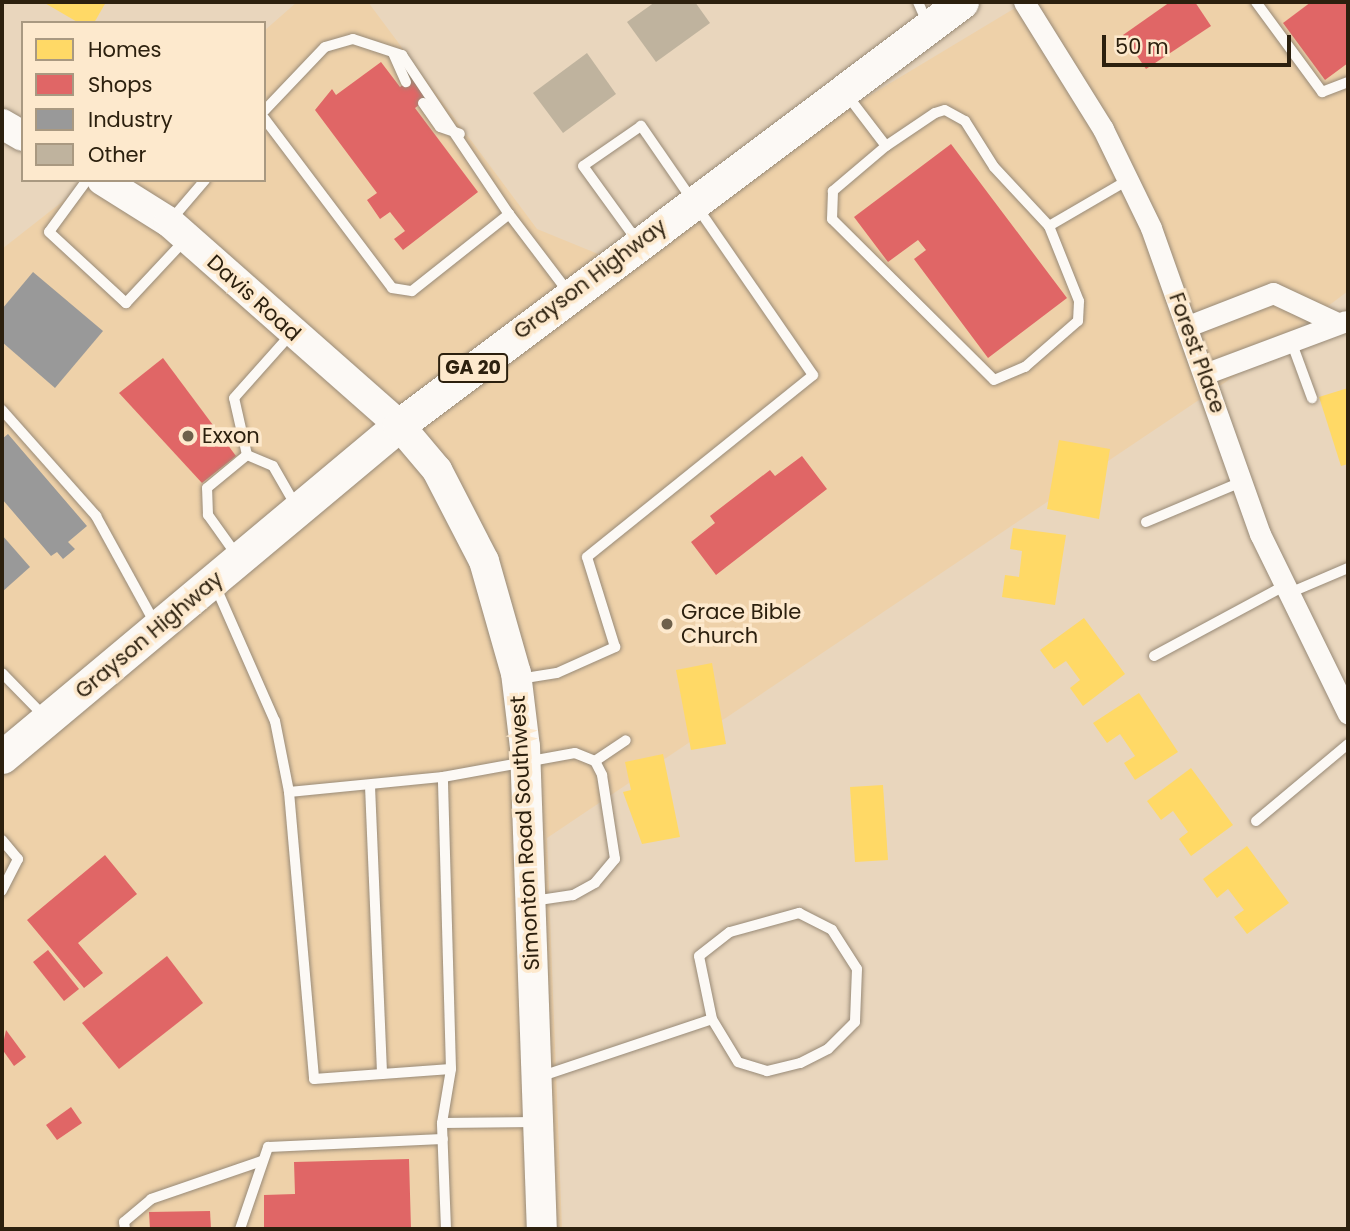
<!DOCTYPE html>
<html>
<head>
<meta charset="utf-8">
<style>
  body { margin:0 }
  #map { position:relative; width:1350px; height:1231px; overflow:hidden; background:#e9d6bd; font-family:Poppins,sans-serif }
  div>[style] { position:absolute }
  .built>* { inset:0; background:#eed1a9 }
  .homes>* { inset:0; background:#ffd966 }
  .shops>* { inset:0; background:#e06666 }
  .industry>* { inset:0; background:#999 }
  .building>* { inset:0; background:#bfb39e }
  .roads { filter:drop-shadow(0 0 2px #988a77) drop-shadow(0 0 2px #988a77) }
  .lane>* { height:10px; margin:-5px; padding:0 5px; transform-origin:5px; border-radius:5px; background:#fcf9f5 }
  .street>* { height:21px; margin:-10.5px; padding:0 10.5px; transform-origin:10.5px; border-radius:10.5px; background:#fcf9f5 }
  .secondary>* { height:30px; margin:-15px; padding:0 15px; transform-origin:15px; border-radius:15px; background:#fcf9f5 }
  .primary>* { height:33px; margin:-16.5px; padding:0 16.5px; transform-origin:16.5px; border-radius:16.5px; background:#fcf9f5 }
  .dots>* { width:19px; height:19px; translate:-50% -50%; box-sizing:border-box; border:4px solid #fde9cd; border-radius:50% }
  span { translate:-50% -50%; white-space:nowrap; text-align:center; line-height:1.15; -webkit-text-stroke:7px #fde9cd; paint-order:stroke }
  .shield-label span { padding:2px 5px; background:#fde9cd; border:2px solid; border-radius:5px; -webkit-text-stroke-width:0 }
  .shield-label { font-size:19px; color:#2c200e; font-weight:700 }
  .street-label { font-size:21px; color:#2c200e }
  .poi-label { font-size:21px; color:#2c200e }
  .left { translate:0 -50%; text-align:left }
  .frame { position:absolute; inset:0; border:4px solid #2c200e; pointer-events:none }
  .legend { position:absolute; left:21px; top:21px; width:245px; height:161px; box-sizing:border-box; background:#fde9cd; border:2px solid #a99981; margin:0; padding:9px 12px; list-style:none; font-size:21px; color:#2c200e }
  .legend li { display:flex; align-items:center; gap:14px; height:35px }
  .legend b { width:35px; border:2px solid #a99981 }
  .scale { position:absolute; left:1102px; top:35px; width:189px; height:32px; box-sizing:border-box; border:4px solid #2c200e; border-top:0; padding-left:9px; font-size:21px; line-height:24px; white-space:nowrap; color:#2c200e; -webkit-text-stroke:5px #fde9cd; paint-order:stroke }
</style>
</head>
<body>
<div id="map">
  <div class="built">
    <div style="clip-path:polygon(297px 2px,368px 2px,537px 229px,603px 256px,1025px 2px,1348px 2px,1348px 291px,1245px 369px,547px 838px,562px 1229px,2px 1229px,2px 249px,90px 180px,264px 180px,264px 31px)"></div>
  </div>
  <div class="homes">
    <div style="clip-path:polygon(43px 2px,106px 2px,94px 23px,79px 23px)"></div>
    <div style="clip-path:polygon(1348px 388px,1348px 464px,1341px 466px,1319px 397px)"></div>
    <div style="clip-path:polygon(1059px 440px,1110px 449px,1099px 519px,1047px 509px)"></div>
    <div style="clip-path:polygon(1013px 528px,1066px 535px,1055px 605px,1002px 597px,1005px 575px,1019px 577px,1022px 551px,1010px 549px)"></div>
    <div style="clip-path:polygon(1084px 618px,1125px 674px,1083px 706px,1070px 688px,1080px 680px,1066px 661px,1054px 669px,1040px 650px)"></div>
    <div style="clip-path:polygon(712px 663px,726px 744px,691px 750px,676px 670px)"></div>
    <div style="clip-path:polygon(1139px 693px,1178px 752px,1135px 780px,1124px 763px,1135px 756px,1120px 734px,1107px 743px,1093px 723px)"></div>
    <div style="clip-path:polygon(663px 754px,680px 837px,642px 844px,623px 792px,631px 790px,625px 762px)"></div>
    <div style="clip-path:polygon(1191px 768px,1233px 825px,1191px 856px,1179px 839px,1188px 832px,1173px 811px,1161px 820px,1147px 801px)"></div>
    <div style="clip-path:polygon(883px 785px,888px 860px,855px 862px,850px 787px)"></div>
    <div style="clip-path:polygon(1247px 846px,1289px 903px,1247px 934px,1234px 917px,1244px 910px,1228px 889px,1217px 898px,1203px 879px)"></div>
  </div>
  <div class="shops">
    <div style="clip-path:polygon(1170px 2px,1195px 2px,1211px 26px,1146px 69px,1123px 35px)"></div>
    <div style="clip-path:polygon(1311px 2px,1348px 2px,1348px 63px,1325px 80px,1283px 23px)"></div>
    <div style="clip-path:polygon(381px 62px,400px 87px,413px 77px,428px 98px,415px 108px,478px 192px,403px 250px,394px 239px,405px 231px,390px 212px,380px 219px,367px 200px,377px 193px,315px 110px,332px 89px,336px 95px)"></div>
    <div style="clip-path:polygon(951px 144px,1067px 298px,988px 358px,914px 259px,926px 250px,918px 240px,888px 262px,854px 217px)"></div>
    <div style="clip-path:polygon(163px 358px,236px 456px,202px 483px,119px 393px)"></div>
    <div style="clip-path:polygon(802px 456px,827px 489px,716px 575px,691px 542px,715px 523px,710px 516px,770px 470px,775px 476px)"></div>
    <div style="clip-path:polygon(105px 855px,137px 894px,78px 943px,103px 973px,84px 988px,27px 920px)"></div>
    <div style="clip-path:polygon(48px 950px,79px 989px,64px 1001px,33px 962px)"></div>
    <div style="clip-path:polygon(167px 956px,203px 1003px,119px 1069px,82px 1023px)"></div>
    <div style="clip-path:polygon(6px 1030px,26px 1057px,14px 1066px,2px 1049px)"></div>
    <div style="clip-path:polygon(71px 1107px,82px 1123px,57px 1140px,46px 1125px)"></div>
    <div style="clip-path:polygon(409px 1159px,411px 1229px,264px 1229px,264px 1195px,295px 1194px,294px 1162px)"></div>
    <div style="clip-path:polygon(210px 1211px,211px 1229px,150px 1229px,149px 1212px)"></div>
  </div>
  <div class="industry">
    <div style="clip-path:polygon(33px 272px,103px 331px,55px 388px,2px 342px,2px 309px)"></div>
    <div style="clip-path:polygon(8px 434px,87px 526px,68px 542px,75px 549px,63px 559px,57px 552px,51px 556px,2px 499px,2px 439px)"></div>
    <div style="clip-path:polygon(2px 535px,30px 567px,2px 592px)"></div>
  </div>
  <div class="building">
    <div style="clip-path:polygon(655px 2px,695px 2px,710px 23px,656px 62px,627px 22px)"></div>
    <div style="clip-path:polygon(587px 53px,616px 94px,563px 133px,533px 93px)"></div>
  </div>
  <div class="roads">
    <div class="lane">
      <div style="left:918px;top:2px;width:22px;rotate:66deg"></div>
      <div style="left:1256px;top:2px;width:112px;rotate:53.7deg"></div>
      <div style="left:1322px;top:92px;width:28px;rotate:-21deg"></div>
      <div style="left:393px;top:53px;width:32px;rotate:66deg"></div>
      <div style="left:847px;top:95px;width:64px;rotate:52.6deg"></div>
      <div style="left:886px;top:146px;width:59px;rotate:-34deg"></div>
      <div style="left:935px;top:113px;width:10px;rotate:-17deg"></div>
      <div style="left:945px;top:110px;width:23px;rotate:29deg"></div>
      <div style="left:965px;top:121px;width:54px;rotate:57.8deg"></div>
      <div style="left:994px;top:167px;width:81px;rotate:47deg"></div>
      <div style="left:1049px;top:226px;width:91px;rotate:-30.2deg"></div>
      <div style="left:423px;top:103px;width:29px;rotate:55deg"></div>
      <div style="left:440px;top:127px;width:21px;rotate:19deg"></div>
      <div style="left:264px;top:111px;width:88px;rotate:-46.4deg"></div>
      <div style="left:325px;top:47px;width:29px;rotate:-16deg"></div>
      <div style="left:353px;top:39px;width:52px;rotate:18.1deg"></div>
      <div style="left:402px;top:55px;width:192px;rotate:56.1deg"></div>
      <div style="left:264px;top:118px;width:213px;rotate:53deg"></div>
      <div style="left:392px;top:288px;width:20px;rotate:9deg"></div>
      <div style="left:412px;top:291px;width:124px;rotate:-38.4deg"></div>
      <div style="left:509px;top:214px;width:99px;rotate:52.8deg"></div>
      <div style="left:886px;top:146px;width:70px;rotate:139.7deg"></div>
      <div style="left:833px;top:191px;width:28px;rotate:92deg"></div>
      <div style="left:832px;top:219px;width:228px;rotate:44.8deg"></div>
      <div style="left:994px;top:380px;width:34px;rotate:-23deg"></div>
      <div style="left:1025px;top:367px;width:70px;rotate:-41deg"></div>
      <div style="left:1078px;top:321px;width:20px;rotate:-87deg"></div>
      <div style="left:1079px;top:301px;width:81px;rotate:-111.8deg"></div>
      <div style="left:87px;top:180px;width:64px;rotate:126.2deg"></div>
      <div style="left:49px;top:232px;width:105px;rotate:42.7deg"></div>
      <div style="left:126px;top:303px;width:86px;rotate:-46.9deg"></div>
      <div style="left:170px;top:221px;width:54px;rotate:-49.5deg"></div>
      <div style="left:1291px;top:341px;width:61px;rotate:69.8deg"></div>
      <div style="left:2px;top:410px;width:142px;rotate:48.4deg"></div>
      <div style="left:96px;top:516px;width:124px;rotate:61.2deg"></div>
      <div style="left:247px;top:455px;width:28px;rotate:23deg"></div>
      <div style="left:273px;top:466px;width:46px;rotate:60.1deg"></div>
      <div style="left:1146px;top:522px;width:103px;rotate:-22.8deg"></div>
      <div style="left:238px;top:557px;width:52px;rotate:-125.5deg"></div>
      <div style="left:208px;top:515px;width:27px;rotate:-92deg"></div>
      <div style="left:207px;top:488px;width:52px;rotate:-39.5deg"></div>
      <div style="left:247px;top:455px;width:58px;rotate:-102.8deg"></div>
      <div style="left:234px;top:398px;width:86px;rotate:-48.3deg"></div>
      <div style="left:214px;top:583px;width:151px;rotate:66.2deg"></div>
      <div style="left:275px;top:721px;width:72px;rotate:78.8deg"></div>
      <div style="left:289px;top:792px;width:155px;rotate:-5.6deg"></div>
      <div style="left:1287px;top:594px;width:66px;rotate:-23.1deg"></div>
      <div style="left:1154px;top:656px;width:145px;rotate:-28.3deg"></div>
      <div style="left:2px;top:673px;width:62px;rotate:45.7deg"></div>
      <div style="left:519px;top:679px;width:38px;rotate:-9deg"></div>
      <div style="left:557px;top:673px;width:64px;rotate:-24.1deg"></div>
      <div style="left:615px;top:647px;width:94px;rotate:-107.3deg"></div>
      <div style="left:587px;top:557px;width:290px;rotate:-38.8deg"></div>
      <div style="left:813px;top:375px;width:303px;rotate:-124.6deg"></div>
      <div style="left:641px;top:126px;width:70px;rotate:145.4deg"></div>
      <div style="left:583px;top:166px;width:94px;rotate:54.1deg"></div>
      <div style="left:595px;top:761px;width:37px;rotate:-34deg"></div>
      <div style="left:370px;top:786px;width:288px;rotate:87.6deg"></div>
      <div style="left:289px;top:792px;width:288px;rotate:85deg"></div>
      <div style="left:314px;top:1079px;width:137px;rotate:-4.2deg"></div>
      <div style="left:1256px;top:821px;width:120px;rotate:-39.9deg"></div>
      <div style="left:2px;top:840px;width:25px;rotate:50deg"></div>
      <div style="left:18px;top:859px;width:36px;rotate:117deg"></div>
      <div style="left:539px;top:1077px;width:182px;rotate:-18.5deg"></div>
      <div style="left:712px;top:1019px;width:64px;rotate:-101.7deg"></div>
      <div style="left:699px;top:956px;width:39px;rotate:-38deg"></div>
      <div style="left:730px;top:932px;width:72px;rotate:-15.4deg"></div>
      <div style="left:799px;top:913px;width:37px;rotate:27deg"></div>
      <div style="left:832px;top:930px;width:46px;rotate:57.3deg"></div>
      <div style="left:857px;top:969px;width:53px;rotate:92.2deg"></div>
      <div style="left:855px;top:1022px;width:38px;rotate:135deg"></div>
      <div style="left:828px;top:1049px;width:31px;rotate:153deg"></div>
      <div style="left:800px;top:1063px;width:34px;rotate:166deg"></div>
      <div style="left:767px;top:1071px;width:30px;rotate:-163deg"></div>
      <div style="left:738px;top:1062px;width:50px;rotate:-121.2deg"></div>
      <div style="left:442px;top:1123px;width:55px;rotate:-80.5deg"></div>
      <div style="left:451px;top:1069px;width:292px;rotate:-91.6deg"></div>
      <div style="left:443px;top:777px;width:134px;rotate:-10.3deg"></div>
      <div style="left:575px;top:753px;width:22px;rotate:22deg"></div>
      <div style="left:595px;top:761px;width:16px;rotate:63deg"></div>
      <div style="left:602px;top:775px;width:85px;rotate:81.2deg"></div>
      <div style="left:615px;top:859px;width:31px;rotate:130deg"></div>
      <div style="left:595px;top:883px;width:25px;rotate:151deg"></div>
      <div style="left:573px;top:895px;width:40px;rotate:171.5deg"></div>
      <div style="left:125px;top:1229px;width:7px;rotate:-98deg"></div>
      <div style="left:124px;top:1222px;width:35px;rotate:-40deg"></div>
      <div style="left:151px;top:1199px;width:117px;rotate:-18.9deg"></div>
      <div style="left:240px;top:1229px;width:87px;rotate:-71.1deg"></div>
      <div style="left:268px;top:1147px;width:175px;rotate:-2.6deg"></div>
      <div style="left:446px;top:1229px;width:106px;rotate:-92.2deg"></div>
      <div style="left:442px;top:1123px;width:94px;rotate:-0.6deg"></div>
    </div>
    <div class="street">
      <div style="left:1024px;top:2px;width:150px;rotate:58.1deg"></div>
      <div style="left:1103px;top:129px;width:110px;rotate:64.1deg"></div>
      <div style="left:1151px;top:228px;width:325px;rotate:70.4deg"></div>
      <div style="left:1260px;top:534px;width:200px;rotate:63.9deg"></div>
      <div style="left:1188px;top:326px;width:91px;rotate:-21.2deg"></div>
      <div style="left:1273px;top:293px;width:71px;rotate:25.1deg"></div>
      <div style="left:1207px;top:373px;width:148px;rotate:-20.5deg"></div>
    </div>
    <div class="secondary">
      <div style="left:2px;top:124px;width:24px;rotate:30deg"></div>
      <div style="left:102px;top:180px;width:79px;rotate:32.1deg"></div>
      <div style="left:169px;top:222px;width:307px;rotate:41.4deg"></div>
      <div style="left:399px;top:425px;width:59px;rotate:49.8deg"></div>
      <div style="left:437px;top:470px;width:102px;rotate:62.7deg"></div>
      <div style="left:484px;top:561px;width:116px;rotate:74.1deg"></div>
      <div style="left:516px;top:673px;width:75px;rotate:83.1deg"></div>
      <div style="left:525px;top:747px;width:482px;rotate:88deg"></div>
    </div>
    <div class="primary">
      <div style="left:2px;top:757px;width:518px;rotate:-39.9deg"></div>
      <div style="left:399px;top:425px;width:704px;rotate:-36.92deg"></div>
    </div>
  </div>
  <div class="dots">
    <div style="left:188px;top:436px;background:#6e604b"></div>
    <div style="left:667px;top:624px;background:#6e604b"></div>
  </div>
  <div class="shield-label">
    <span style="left:473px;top:368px">GA 20</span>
  </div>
  <div class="street-label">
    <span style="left:590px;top:279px;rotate:-37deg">Grayson Highway</span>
    <span style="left:254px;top:298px;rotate:42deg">Davis Road</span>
    <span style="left:1197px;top:353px;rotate:70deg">Forest Place</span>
    <span style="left:149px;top:635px;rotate:-40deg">Grayson Highway</span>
    <span style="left:525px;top:833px;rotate:-93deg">Simonton Road Southwest</span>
  </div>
  <div class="poi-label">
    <span class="left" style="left:202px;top:436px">Exxon</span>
    <span class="left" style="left:681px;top:624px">Grace Bible<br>Church</span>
  </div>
  <div class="frame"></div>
  <ul class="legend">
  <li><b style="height:19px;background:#ffd966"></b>Homes</li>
  <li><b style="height:19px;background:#e06666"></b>Shops</li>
  <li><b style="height:19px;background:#999"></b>Industry</li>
  <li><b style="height:19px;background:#bfb39e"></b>Other</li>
  </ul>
  <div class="scale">50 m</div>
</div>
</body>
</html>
